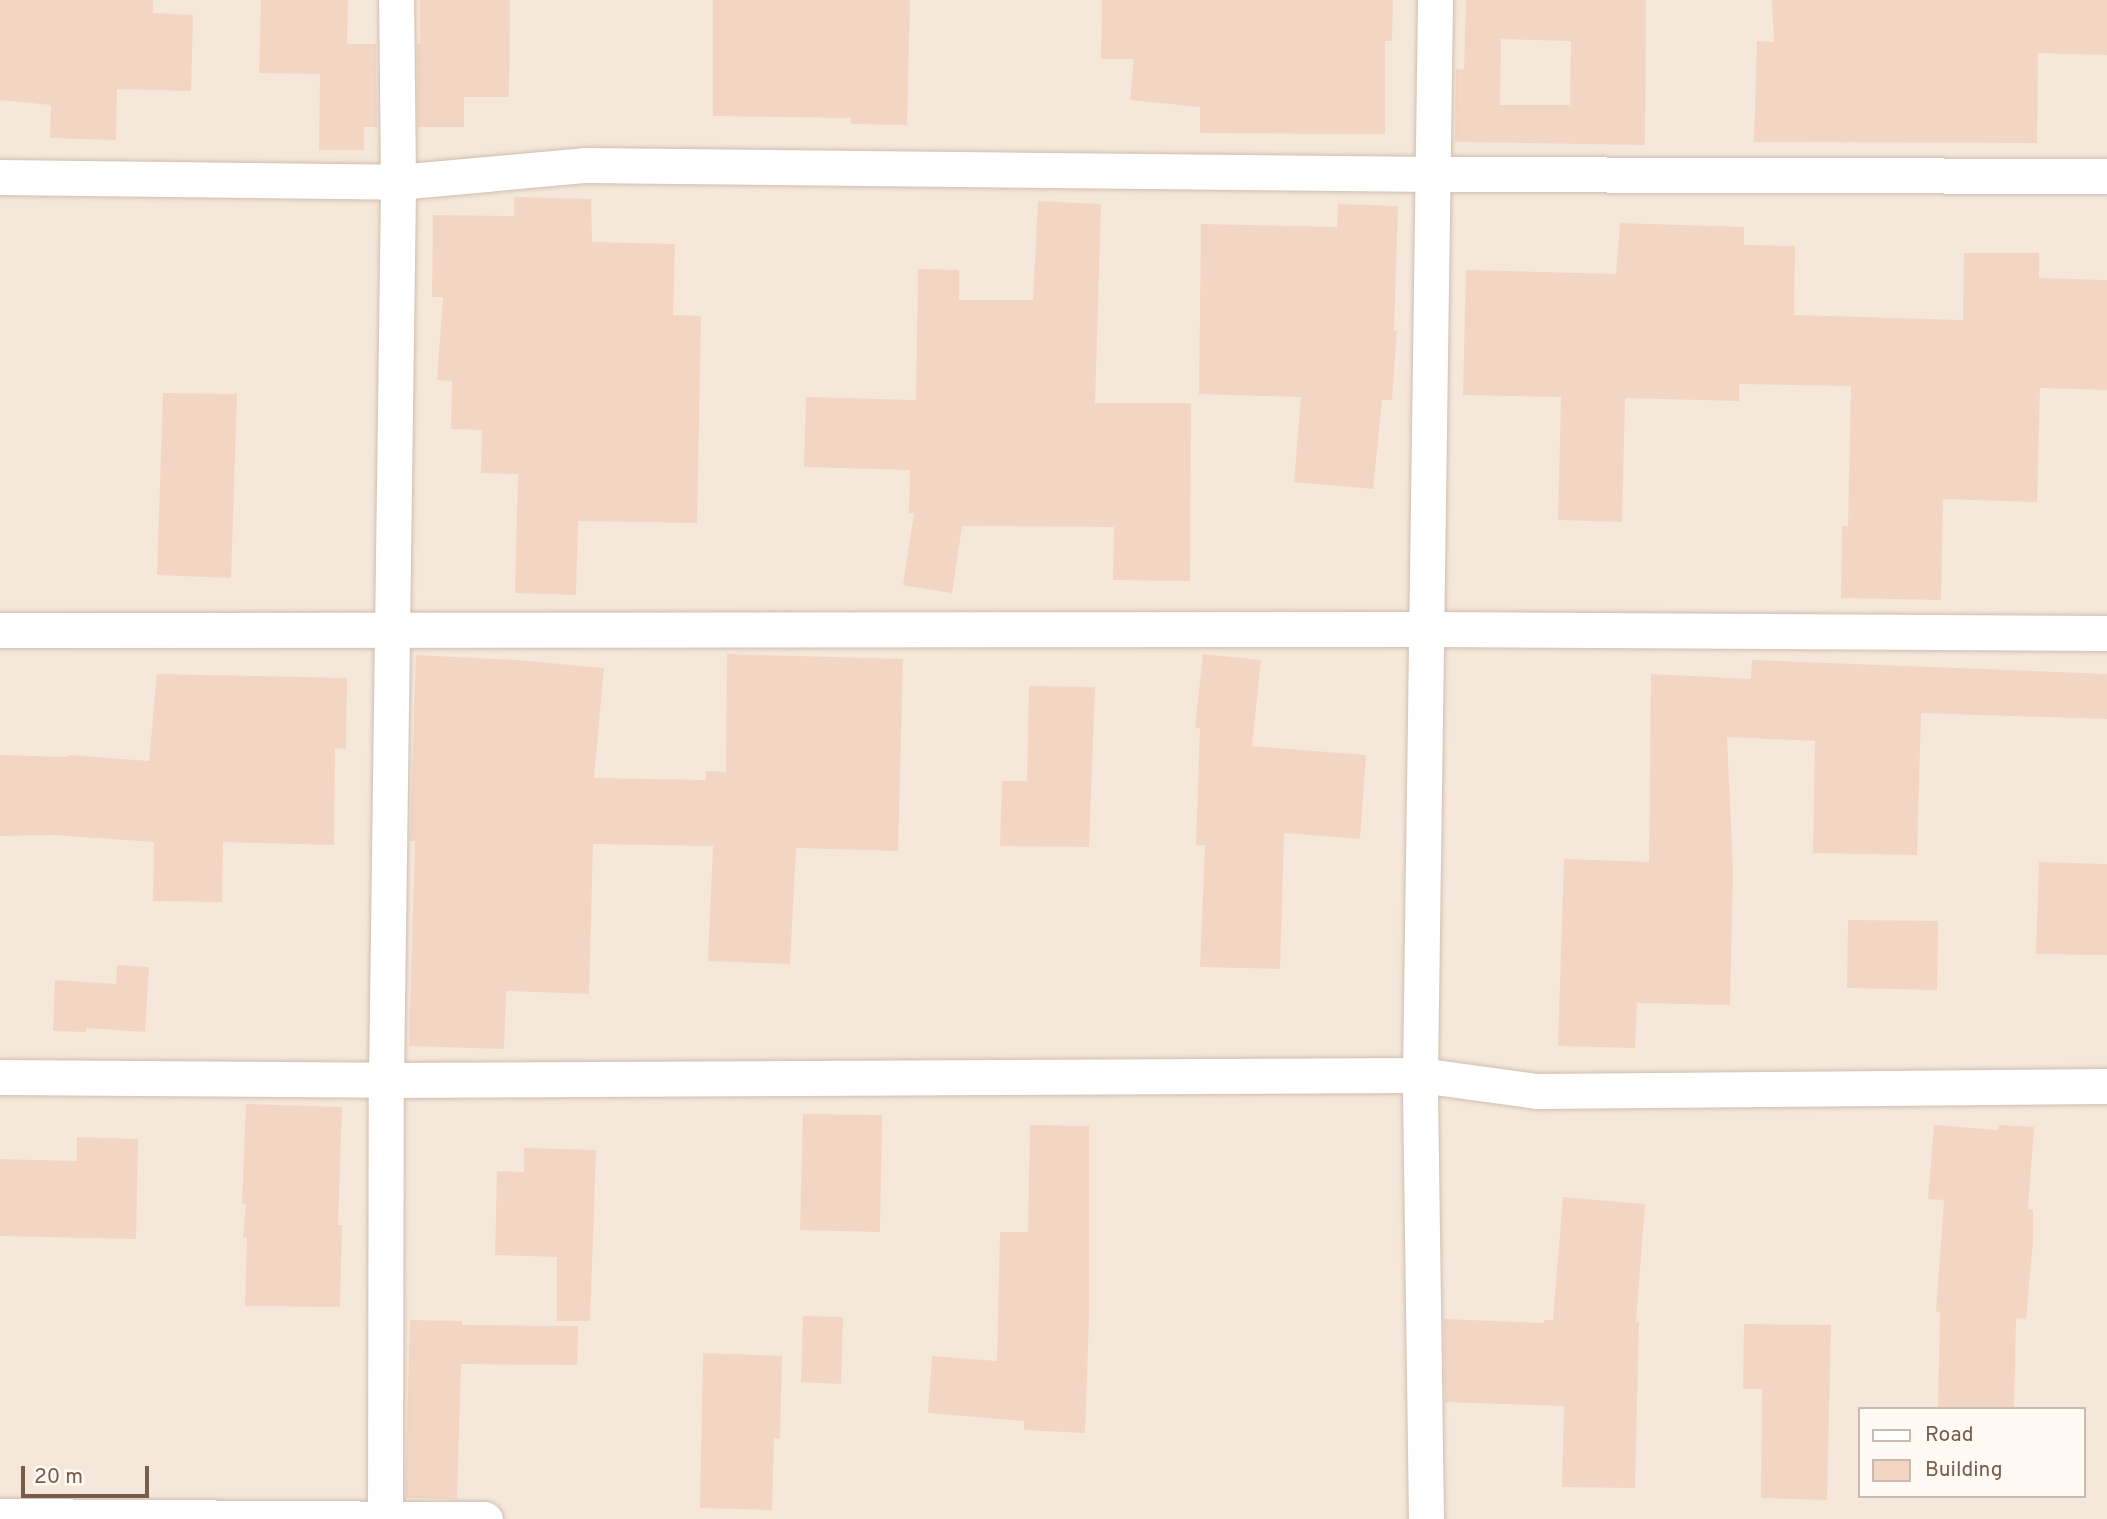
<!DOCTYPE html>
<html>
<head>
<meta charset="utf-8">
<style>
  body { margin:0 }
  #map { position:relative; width:2107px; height:1519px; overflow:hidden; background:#fdf6ec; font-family:Overpass,sans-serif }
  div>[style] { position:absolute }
  .residential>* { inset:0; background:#f5e8da }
  .building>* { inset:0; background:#f3d5c3 }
  .roads { filter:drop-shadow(0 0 2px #d1beb0) drop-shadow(0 0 2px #d1beb0) }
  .minor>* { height:35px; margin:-17.5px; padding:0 17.5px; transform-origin:17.5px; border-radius:17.5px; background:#fff }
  span { translate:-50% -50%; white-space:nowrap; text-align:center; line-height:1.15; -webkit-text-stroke:5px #fffaf3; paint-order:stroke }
  .legend { position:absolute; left:1858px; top:1407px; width:228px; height:91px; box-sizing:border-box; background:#fffaf3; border:2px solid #cabbb1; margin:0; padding:9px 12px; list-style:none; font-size:21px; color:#7a5c4d }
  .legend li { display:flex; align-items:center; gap:14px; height:35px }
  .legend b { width:35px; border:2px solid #cabbb1 }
  .scale { position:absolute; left:21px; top:1466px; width:128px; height:32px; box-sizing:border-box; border:4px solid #7a5c4d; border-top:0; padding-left:9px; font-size:21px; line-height:24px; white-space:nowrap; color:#7a5c4d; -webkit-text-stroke:5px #fffaf3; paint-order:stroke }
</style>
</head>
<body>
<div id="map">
  <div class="residential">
    <div style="clip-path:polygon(evenodd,0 0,2107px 0,2107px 1519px,0 1519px,0 0,1860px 1409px,2084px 1409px,2084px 1496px,1860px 1496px,1860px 1409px)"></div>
  </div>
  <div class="building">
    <div style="clip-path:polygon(0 0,153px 0,153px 13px,193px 15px,191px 91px,117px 89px,116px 140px,50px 138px,51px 105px,0 100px)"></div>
    <div style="clip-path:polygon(261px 0,348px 0,347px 44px,376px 44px,377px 127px,364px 127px,364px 150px,319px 150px,320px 74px,259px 73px)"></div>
    <div style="clip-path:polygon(420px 0,510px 0,509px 97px,464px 97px,464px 127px,418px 127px,417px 44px,420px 44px)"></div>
    <div style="clip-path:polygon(713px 0,910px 0,907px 125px,851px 124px,851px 118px,713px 116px)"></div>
    <div style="clip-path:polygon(1102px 0,1393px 0,1392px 41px,1385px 41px,1385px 134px,1200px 133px,1200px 107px,1130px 100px,1134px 59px,1101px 59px)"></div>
    <div style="clip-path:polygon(evenodd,1466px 0,1646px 0,1645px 145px,1455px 142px,1456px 69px,1464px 70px,1466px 0,1501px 39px,1571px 41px,1570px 105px,1500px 105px,1501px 39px)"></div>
    <div style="clip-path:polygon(1772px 0,2107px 0,2107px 55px,2038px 53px,2037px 143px,1754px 142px,1757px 41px,1774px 42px)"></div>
    <div style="clip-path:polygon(514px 197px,591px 199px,592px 242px,675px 244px,673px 315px,701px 316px,697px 523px,578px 521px,576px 595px,515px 593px,518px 474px,481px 473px,482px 430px,451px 429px,452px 381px,437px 380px,443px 297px,432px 297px,433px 215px,514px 216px)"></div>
    <div style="clip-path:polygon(1038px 201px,1101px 204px,1095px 403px,1191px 403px,1190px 581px,1113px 580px,1114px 527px,962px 526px,952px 593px,903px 585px,914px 513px,909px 513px,910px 470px,804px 467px,806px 397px,916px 400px,918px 269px,959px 270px,959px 300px,1033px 300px)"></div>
    <div style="clip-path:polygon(1338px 204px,1398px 206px,1394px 331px,1397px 331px,1392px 400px,1382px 400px,1373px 489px,1294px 482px,1301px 397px,1199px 394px,1201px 224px,1337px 227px)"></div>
    <div style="clip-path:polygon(1620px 223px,1744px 227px,1744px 245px,1795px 246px,1794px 315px,1963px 320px,1964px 253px,2039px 253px,2039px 278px,2107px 280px,2107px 390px,2040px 388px,2037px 502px,1943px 499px,1941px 600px,1841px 598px,1842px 526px,1848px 526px,1851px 386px,1739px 384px,1739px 401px,1625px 398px,1622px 522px,1558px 520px,1561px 397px,1463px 395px,1466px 270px,1616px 274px)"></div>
    <div style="clip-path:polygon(163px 393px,237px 394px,231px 578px,157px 575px)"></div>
    <div style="clip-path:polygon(727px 654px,903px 659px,898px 851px,796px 848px,790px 964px,708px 961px,713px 846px,593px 844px,589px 994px,506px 991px,504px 1049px,409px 1046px,415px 841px,410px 841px,416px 655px,516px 660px,604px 668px,594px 778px,706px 780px,706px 771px,726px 772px)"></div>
    <div style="clip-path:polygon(1203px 654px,1261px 660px,1252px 746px,1366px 755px,1360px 839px,1284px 833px,1280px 969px,1200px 967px,1205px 845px,1196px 845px,1200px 728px,1195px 728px)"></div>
    <div style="clip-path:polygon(1752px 660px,2107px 674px,2107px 719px,1921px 713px,1917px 855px,1813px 853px,1815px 741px,1727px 737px,1733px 870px,1730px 1005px,1637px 1003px,1635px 1048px,1558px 1046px,1564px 859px,1649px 862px,1651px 674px,1751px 679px)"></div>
    <div style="clip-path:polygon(157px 674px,347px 678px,346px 749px,335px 748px,334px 845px,223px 842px,222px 902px,153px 901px,154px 842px,54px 835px,0 836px,0 755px,68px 757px,68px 755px,149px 761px)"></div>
    <div style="clip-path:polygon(1029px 686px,1095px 687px,1089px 847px,1000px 846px,1002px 781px,1027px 781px)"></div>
    <div style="clip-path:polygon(2039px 862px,2107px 864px,2107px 955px,2036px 954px)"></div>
    <div style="clip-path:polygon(1848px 920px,1938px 921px,1937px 990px,1847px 988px)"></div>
    <div style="clip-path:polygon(117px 965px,149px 967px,145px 1032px,86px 1028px,86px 1032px,53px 1031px,55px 980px,116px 984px)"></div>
    <div style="clip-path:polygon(246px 1104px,342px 1107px,338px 1225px,342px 1225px,340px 1307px,245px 1306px,247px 1238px,243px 1237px,246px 1204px,242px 1204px)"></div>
    <div style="clip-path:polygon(803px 1114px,882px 1115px,880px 1232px,800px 1230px)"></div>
    <div style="clip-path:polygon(1030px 1125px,1089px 1126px,1089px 1317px,1085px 1433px,1024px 1430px,1024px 1421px,928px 1413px,932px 1356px,997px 1361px,1000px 1232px,1028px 1232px)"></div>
    <div style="clip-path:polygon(1934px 1125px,1998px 1130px,1999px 1125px,2034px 1127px,2028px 1209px,2033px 1210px,2033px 1242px,2026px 1319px,2016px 1318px,2014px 1409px,1938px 1409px,1940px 1312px,1936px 1312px,1944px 1200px,1928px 1199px)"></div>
    <div style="clip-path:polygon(77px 1137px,138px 1139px,136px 1239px,0 1236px,0 1159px,77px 1161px)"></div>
    <div style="clip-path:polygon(524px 1148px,596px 1150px,590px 1321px,557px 1321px,557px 1257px,495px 1255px,497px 1171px,524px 1172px)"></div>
    <div style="clip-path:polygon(1563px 1197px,1645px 1204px,1636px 1322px,1639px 1322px,1635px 1488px,1562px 1487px,1564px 1406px,1445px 1402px,1444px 1319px,1544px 1323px,1544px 1320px,1553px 1320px)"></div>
    <div style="clip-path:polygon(803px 1316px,843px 1317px,841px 1384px,801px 1382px)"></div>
    <div style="clip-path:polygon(410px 1320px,462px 1321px,462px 1325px,578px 1326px,577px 1365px,461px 1364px,457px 1499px,405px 1498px)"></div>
    <div style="clip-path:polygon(1744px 1324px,1831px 1325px,1827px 1500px,1761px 1498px,1762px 1389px,1743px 1389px)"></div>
    <div style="clip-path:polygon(703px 1353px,782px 1356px,780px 1439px,774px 1438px,772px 1510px,700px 1508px)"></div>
  </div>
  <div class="roads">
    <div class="minor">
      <div style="left:0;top:177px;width:398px;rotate:0.7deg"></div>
      <div style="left:398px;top:182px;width:189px;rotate:-5.2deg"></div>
      <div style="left:586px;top:165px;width:848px;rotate:0.61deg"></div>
      <div style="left:1434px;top:174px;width:673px;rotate:0.17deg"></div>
      <div style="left:0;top:630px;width:1428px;rotate:-0.04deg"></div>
      <div style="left:1428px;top:629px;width:679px;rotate:0.34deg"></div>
      <div style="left:0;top:1077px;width:386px;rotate:0.4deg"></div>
      <div style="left:386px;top:1080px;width:1034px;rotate:-0.28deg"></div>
      <div style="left:1420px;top:1075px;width:118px;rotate:7.8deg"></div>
      <div style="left:1537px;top:1091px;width:570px;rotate:-0.5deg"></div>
      <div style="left:0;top:1516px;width:485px;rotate:0.4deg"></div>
      <div style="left:385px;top:1519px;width:439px;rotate:-89.9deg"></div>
      <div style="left:386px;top:1080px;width:898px;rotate:-89.23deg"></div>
      <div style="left:398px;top:182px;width:182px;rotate:-90.6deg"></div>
      <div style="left:1426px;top:1519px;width:444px;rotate:-90.8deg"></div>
      <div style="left:1420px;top:1075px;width:1075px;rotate:-89.2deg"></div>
    </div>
  </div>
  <ul class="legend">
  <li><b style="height:9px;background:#fff"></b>Road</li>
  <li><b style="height:19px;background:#f3d5c3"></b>Building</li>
  </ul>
  <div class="scale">20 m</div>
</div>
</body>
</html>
